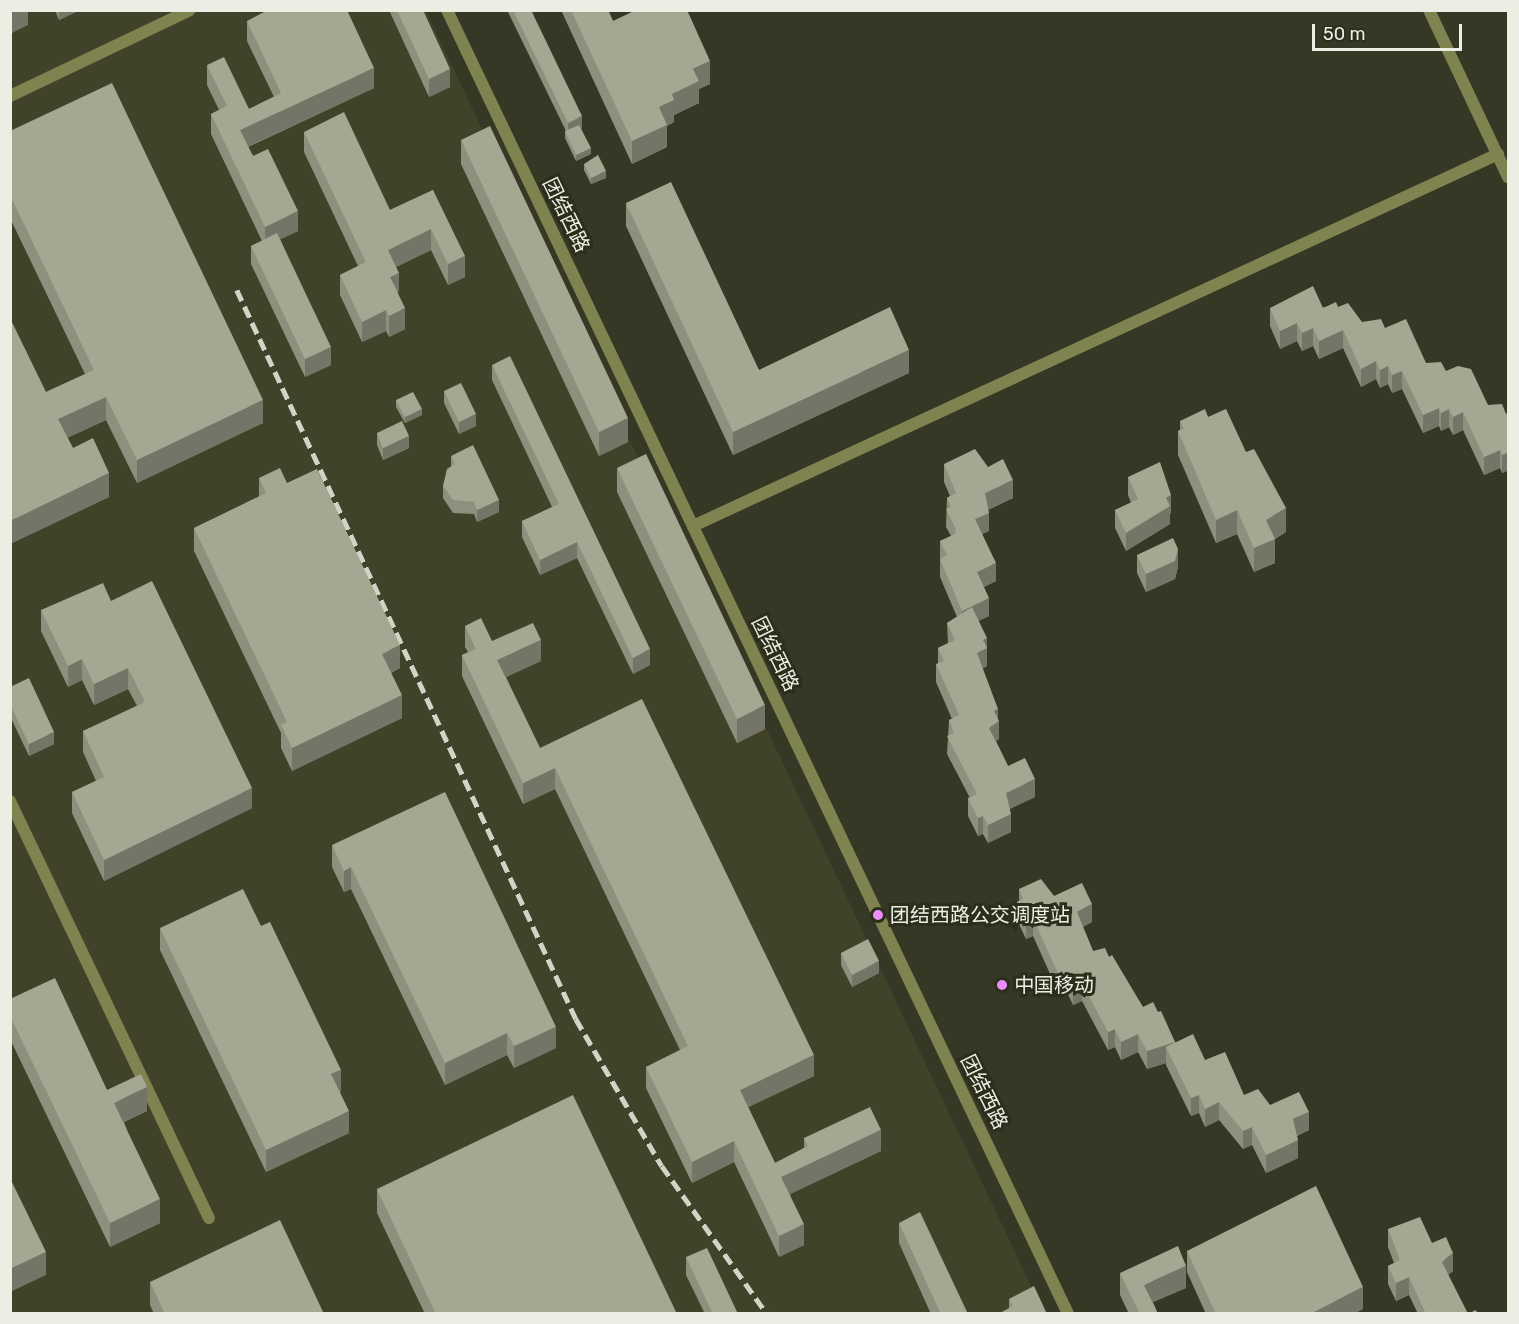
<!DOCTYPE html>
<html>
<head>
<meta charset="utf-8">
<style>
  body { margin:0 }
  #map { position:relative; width:1519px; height:1324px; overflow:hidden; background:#363826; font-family:Rubik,"Noto Sans SC",sans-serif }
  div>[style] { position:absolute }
  .built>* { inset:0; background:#40422a }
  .minor>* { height:12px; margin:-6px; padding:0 6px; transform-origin:6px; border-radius:6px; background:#7f834f }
  .tertiary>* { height:12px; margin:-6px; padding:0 6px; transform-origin:6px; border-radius:6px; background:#7f834f }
  .rail>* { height:4.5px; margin-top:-2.25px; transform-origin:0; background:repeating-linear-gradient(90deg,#d3d4c8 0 12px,transparent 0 18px) }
  .wall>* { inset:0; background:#8e907e }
  .shaded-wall>* { inset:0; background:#747566 }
  .building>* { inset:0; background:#a5a792 }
  .dots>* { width:16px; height:16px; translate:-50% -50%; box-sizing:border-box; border:3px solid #2c2e1c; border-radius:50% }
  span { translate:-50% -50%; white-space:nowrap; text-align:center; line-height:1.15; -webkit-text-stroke:6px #2c2e1c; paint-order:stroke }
  .street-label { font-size:20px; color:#edeee3 }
  .poi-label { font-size:20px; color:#edeee3 }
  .left { translate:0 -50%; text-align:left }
  .frame { position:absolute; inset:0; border:12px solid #edeee3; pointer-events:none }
  .scale { position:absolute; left:1312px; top:24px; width:150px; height:27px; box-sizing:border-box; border:3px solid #edeee3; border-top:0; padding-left:8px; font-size:18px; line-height:21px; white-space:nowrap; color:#edeee3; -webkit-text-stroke:4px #2c2e1c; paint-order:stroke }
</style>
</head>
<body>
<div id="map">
  <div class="built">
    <div style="clip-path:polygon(10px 11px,426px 11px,1044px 1313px,11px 1313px)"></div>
  </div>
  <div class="minor">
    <div style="left:10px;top:96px;width:199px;rotate:-25.5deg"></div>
    <div style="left:10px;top:801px;width:462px;rotate:64.5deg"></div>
  </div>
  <div class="tertiary">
    <div style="left:447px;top:10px;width:1444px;rotate:64.53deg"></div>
    <div style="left:1429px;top:10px;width:185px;rotate:64.7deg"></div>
    <div style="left:693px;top:526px;width:887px;rotate:-24.8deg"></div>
  </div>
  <div class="rail">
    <div style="left:237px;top:290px;width:804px;rotate:65.06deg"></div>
    <div style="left:576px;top:1019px;width:170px;rotate:59.7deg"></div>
    <div style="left:662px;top:1166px;width:181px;rotate:54.6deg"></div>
  </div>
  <div class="wall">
    <div style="clip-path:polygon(55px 10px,80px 10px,59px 20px)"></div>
    <div style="clip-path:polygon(389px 10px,423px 10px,450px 87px,429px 97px)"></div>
    <div style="clip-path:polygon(507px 10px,531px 10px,582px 128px,581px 128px,591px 154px,576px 161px,565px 138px,565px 131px,566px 131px)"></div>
    <div style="clip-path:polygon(561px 10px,608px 10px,613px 21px,710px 84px,699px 89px,699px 103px,674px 115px,674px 122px,667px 126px,667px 147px,632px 164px)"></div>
    <div style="clip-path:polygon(247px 21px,374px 88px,248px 147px,253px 156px,298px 231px,280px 239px,331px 365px,305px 377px,251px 264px,251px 246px,262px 241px,211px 134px,211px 114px,219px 110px,207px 85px,207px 65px,249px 109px,274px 97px,247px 41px)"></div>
    <div style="clip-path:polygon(10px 131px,263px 423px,137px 483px,106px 420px,67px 438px,73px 448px,109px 497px,10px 544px,46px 392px,85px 374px,10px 218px)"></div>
    <div style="clip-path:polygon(304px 132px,390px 210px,433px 190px,465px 277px,448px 285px,431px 250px,396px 267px,398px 294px,405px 329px,389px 337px,386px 331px,362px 342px,340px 295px,340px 275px,358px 266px,304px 152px)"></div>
    <div style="clip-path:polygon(461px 140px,628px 442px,599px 456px,461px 164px)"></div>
    <div style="clip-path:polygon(584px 164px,606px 178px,591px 184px,584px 170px)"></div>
    <div style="clip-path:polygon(626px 203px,759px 370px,909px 373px,733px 455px,626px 226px)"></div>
    <div style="clip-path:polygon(1338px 307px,1362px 322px,1385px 328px,1426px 363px,1446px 371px,1488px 405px,1506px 414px,1509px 412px,1509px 470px,1502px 473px,1500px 468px,1484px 475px,1463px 430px,1453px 435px,1449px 427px,1441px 431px,1439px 426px,1423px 433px,1402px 389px,1392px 393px,1388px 384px,1380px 388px,1376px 379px,1361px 387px,1343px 348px,1319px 359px,1313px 346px,1302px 351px,1297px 341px,1280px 349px,1270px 326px,1270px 308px)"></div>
    <div style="clip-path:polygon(492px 365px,650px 665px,633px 674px,577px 558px,540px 575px,522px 537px,522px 521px,552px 507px,492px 380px)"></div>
    <div style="clip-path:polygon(444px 391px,476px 426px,459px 434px,444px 403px)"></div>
    <div style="clip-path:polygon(396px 400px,422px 415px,405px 423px,396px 407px)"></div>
    <div style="clip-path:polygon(1208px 417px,1286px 532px,1275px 539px,1275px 563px,1254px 572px,1237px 534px,1216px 543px,1178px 455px,1178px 431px,1180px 430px,1180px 421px)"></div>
    <div style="clip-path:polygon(377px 433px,409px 448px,383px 460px,377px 445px)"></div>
    <div style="clip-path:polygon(451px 456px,499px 512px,477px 522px,474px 514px,453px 513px,443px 498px,443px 486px,451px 467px)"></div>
    <div style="clip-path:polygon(944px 464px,988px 467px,1013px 498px,988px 510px,989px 531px,982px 534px,996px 581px,984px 587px,989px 616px,978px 621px,987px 647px,987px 666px,982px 669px,998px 718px,999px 739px,996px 741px,1008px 766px,1035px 797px,1009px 809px,1011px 832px,988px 843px,983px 834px,978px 836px,968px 816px,968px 798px,970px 798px,947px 754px,949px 720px,952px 719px,936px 682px,936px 664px,938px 664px,938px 648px,948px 643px,947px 623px,957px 617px,940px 577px,940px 541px,951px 536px,946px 527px,947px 498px,950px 496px,944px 482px)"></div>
    <div style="clip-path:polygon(617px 468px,765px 729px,737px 743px,617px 492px)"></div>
    <div style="clip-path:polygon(1128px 477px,1171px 513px,1170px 514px,1170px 524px,1126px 551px,1115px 528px,1115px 510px,1131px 503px,1128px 495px)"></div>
    <div style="clip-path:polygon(259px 478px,287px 483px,400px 668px,391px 673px,402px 718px,292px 771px,281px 748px,281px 733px,194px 551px,194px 528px,259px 497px)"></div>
    <div style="clip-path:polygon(1137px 555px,1178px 567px,1175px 579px,1146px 592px,1137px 573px)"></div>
    <div style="clip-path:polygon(111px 601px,252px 808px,104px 881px,72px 813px,72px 792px,96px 781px,83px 752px,83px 731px,137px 706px,128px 689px,94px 705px,82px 680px,68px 687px,41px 631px,41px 610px)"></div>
    <div style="clip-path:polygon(465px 626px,492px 641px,541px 661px,506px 677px,540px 748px,814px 1076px,748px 1107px,775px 1163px,804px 1148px,804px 1138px,881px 1151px,790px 1194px,804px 1245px,779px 1257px,734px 1162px,692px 1183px,646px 1088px,646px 1067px,680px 1050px,555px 789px,523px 804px,462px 676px,462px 655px,468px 652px,465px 647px)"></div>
    <div style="clip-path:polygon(10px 687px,54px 744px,29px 756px,10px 716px)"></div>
    <div style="clip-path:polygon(332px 845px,556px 1048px,514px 1068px,507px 1055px,445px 1085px,351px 889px,344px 892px,332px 867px)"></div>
    <div style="clip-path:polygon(1019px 889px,1054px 896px,1092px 922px,1083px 927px,1093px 951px,1109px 957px,1143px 1007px,1158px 1012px,1175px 1042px,1205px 1060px,1244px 1095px,1270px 1105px,1309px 1130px,1297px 1136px,1298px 1158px,1266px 1173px,1252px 1145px,1243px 1149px,1219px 1120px,1205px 1127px,1199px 1113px,1191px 1116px,1166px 1065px,1166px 1063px,1147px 1069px,1138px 1052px,1121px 1060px,1115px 1047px,1108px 1050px,1082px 1001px,1073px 1005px,1067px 992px,1060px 996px,1033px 936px,1026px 939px,1017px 920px,1017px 902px,1019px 901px)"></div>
    <div style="clip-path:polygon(160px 928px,341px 1092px,339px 1092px,349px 1133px,266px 1172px,160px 950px)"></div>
    <div style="clip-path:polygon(841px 953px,879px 973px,852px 987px,841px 965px)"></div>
    <div style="clip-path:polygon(10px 999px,107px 1090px,147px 1111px,124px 1122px,160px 1223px,110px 1247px,10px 1039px)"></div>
    <div style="clip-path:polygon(377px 1189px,677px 1314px,425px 1314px,377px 1213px)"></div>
    <div style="clip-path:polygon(899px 1223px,968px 1314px,931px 1314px,899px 1243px)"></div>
    <div style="clip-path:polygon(1388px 1229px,1432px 1243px,1453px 1271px,1448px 1275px,1468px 1314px,1418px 1314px,1409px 1295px,1396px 1301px,1388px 1284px,1388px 1266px,1394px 1263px,1388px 1247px)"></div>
    <div style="clip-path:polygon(1187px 1251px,1363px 1309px,1353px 1314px,1206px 1314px,1187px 1272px)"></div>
    <div style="clip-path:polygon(686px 1257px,738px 1314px,705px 1314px,686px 1275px)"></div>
    <div style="clip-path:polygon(1120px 1273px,1186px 1288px,1153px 1302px,1158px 1314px,1129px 1314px,1120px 1295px)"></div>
    <div style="clip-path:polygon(150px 1282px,324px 1314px,154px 1314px,150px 1305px)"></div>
    <div style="clip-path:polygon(1009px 1299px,1047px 1314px,1009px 1308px)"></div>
  </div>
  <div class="shaded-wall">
    <div style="clip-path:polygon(17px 10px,28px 10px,28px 25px,10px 34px,10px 14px)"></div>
    <div style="clip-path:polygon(59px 10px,80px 10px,59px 20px)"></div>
    <div style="clip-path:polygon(710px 61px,710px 84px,699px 89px,699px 103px,674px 115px,674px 122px,667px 126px,667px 147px,632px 164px,632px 141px,659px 107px,693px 69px)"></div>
    <div style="clip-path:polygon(374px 68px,374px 88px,240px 150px,240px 130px)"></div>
    <div style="clip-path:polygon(450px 69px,450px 87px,429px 97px,429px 79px)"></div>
    <div style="clip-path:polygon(582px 116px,582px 128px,568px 135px,568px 123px)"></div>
    <div style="clip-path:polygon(591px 148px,591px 154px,576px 161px,576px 155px)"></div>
    <div style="clip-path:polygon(606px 171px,606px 178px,591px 184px,591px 178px)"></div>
    <div style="clip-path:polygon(298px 211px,298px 231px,265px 247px,265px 227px)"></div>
    <div style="clip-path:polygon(431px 229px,431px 250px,388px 271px,388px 250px)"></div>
    <div style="clip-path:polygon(465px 256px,465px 277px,448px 285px,448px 264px)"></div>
    <div style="clip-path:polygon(399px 273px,399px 293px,390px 277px)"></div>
    <div style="clip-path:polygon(405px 308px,405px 329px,389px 337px,389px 316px)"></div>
    <div style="clip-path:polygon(386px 310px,386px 331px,362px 342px,362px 322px)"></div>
    <div style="clip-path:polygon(1297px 323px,1297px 341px,1280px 349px,1280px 331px)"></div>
    <div style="clip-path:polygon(1313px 328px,1313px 346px,1302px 351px,1302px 333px)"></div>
    <div style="clip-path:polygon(1343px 330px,1343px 348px,1319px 359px,1319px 341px)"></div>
    <div style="clip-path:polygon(331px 347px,331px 365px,305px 377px,305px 359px)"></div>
    <div style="clip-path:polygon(909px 350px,909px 373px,733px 455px,733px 432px)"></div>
    <div style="clip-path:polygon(1376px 361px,1376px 379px,1361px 387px,1361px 369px)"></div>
    <div style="clip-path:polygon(1388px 366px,1388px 384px,1380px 388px,1380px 370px)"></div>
    <div style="clip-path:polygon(1402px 371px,1402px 389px,1392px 393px,1392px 375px)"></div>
    <div style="clip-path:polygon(106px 397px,106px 420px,58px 442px,58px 419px)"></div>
    <div style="clip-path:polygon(263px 400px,263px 423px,137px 483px,137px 460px)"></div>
    <div style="clip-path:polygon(1439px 408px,1439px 426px,1423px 433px,1423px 415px)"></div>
    <div style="clip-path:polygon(422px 409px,422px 415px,405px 423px,405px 417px)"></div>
    <div style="clip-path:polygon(1449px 409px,1449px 427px,1441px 431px,1441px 413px)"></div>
    <div style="clip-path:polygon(1463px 412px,1463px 430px,1453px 435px,1453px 417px)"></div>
    <div style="clip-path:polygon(476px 414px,476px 426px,459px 434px,459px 422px)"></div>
    <div style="clip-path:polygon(628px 418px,628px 442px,599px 456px,599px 432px)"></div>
    <div style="clip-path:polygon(409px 436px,409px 448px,383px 460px,383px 448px)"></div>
    <div style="clip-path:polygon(1500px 450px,1500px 468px,1484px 475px,1484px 457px)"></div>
    <div style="clip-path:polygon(1509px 452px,1509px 470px,1502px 473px,1502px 455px)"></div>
    <div style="clip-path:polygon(109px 473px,109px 497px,10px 544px,10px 521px)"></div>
    <div style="clip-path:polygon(1013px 480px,1013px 498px,985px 511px,985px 493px)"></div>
    <div style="clip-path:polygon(1171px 495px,1171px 513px,1170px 514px,1170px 524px,1126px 551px,1126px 533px,1166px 498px)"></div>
    <div style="clip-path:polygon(499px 500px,499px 512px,477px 522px,477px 510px)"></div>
    <div style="clip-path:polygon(1286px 508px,1286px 532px,1271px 541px,1275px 539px,1275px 563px,1254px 572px,1254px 548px,1266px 520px)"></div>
    <div style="clip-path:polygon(1237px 510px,1237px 534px,1216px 543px,1216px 520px)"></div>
    <div style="clip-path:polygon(989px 513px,989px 531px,975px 537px,975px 519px)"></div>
    <div style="clip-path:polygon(577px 542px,577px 558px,540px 575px,540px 560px)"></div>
    <div style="clip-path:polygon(1178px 549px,1178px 567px,1175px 579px,1146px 592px,1146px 574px)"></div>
    <div style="clip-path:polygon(996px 563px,996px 581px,977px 590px,977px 572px)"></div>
    <div style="clip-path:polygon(989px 598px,989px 616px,962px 629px,962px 611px)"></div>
    <div style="clip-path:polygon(987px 638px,987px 666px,977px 671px,977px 653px,983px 640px)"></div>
    <div style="clip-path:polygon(541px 640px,541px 661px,497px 681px,497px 660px)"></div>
    <div style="clip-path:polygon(400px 645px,400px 668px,382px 677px,382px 654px)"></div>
    <div style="clip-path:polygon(650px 649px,650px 665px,633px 674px,633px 658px)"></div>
    <div style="clip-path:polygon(82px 659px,82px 680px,68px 687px,68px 666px)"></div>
    <div style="clip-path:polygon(128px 668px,128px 689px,94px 705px,94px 684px)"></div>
    <div style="clip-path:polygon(402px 695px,402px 718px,292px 771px,292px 748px)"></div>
    <div style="clip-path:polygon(765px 705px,765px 729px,737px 743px,737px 719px)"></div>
    <div style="clip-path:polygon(998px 709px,998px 722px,999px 721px,999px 739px,989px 746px,989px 728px,994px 711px)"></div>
    <div style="clip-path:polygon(54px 732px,54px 744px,29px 756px,29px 744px)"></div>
    <div style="clip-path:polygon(555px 768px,555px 789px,523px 804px,523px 783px)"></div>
    <div style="clip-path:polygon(1035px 779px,1035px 797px,1006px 811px,1006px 793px)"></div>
    <div style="clip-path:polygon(252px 788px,252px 808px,104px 881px,104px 860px)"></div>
    <div style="clip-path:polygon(1011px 814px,1011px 832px,988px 843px,988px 825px)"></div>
    <div style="clip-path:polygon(983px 816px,983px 834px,978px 836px,978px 818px)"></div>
    <div style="clip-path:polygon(12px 866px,12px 889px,10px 890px,10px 867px)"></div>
    <div style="clip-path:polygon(351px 867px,351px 889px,344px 892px,344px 871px)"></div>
    <div style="clip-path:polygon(1092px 904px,1092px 922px,1077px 930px,1077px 912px)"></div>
    <div style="clip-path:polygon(1033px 918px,1033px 936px,1026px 939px,1026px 921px)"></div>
    <div style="clip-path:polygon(879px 961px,879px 973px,852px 987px,852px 975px)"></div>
    <div style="clip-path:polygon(1067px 974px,1067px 992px,1060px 996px,1060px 978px)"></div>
    <div style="clip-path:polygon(1082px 983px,1082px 1001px,1073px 1005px,1073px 987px)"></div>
    <div style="clip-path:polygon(556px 1027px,556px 1048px,514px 1068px,514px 1046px)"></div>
    <div style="clip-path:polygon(1115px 1029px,1115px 1047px,1108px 1050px,1108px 1032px)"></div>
    <div style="clip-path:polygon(507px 1033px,507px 1055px,445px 1085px,445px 1063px)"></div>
    <div style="clip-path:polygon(1138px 1034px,1138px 1052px,1121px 1060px,1121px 1042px)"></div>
    <div style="clip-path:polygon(1175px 1042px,1166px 1047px,1166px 1063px,1147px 1069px,1147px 1051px)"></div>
    <div style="clip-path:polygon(814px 1055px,814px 1076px,740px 1111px,740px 1090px)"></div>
    <div style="clip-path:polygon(341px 1070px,341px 1092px,331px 1096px,331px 1074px)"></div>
    <div style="clip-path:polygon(147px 1087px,147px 1111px,114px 1126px,114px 1103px)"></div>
    <div style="clip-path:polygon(1199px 1095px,1199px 1113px,1191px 1116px,1191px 1098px)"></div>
    <div style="clip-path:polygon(1219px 1102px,1219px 1120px,1205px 1127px,1205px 1109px)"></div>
    <div style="clip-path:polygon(349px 1111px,349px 1133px,266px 1172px,266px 1150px)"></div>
    <div style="clip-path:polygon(1309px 1112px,1309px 1130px,1293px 1137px,1293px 1119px)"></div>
    <div style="clip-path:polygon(1252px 1127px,1252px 1145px,1243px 1149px,1243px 1131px)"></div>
    <div style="clip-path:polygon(881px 1130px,881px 1151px,781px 1198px,781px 1177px)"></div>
    <div style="clip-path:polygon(1298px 1140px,1298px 1158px,1266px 1173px,1266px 1155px)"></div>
    <div style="clip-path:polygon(734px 1141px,734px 1162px,692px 1183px,692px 1162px)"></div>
    <div style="clip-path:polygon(160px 1199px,160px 1223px,110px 1247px,110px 1223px)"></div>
    <div style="clip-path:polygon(804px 1224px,804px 1245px,779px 1257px,779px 1236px)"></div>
    <div style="clip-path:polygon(46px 1252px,46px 1275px,10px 1292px,10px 1269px)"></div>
    <div style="clip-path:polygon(1453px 1253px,1453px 1271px,1442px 1280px,1442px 1262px)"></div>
    <div style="clip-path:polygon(1186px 1266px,1186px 1288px,1144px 1306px,1144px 1285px)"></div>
    <div style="clip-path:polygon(1409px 1277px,1409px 1295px,1396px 1301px,1396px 1283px)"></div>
    <div style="clip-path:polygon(1363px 1287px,1363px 1309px,1353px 1314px,1310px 1314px)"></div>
  </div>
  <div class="building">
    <div style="clip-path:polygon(268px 10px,347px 10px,374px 68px,240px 130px,253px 156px,268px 149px,298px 211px,265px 227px,211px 114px,227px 106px,207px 65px,224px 57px,249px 109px,281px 93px,247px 21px)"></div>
    <div style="clip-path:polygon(397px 10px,423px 10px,450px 69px,429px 79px)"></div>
    <div style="clip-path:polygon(513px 10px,531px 10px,582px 116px,568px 123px)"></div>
    <div style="clip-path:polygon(571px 10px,608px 10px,613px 21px,636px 10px,687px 10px,710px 61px,693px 69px,699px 81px,672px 94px,674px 100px,659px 107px,667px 125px,632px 141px)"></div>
    <div style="clip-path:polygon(112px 83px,263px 400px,137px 460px,106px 397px,58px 419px,73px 448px,93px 438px,109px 473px,10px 521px,10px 318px,46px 392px,94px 370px,10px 195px,10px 131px)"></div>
    <div style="clip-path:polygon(344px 112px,390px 210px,433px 190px,465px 256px,448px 264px,431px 229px,388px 250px,399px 273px,390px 277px,405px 308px,389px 316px,386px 310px,362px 322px,340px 275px,366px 262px,304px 132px)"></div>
    <div style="clip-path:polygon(579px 125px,591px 148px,576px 155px,565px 131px)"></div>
    <div style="clip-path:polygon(490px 126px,628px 418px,599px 432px,461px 140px)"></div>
    <div style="clip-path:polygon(598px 155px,606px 171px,591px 178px,584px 164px)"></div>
    <div style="clip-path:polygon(671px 182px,759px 370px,890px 307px,909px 350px,733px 432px,626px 203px)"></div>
    <div style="clip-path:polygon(277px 233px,331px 347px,305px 359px,251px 246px)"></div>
    <div style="clip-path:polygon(1313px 286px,1323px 308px,1336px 302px,1338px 307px,1348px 303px,1362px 322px,1381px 319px,1385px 328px,1406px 319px,1426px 363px,1441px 362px,1446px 371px,1458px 366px,1471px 369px,1488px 405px,1502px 404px,1506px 414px,1509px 412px,1509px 452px,1502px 455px,1500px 450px,1484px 457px,1463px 412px,1453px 417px,1449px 409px,1441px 413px,1439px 408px,1423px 415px,1402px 371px,1392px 375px,1388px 366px,1380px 370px,1376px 361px,1361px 369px,1343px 330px,1319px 341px,1313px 328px,1302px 333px,1297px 323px,1280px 331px,1270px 308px)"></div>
    <div style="clip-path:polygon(510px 356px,650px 649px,633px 658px,577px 542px,540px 560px,522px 521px,559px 504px,492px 365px)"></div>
    <div style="clip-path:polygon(461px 383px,476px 414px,459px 422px,444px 391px)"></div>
    <div style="clip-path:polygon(413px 392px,422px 409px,405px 417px,396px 400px)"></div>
    <div style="clip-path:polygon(1205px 409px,1208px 417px,1226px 409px,1246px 452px,1254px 449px,1286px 508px,1266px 520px,1275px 539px,1254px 548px,1237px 510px,1216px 520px,1178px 431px,1184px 429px,1180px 421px)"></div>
    <div style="clip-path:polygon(402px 421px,409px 436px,383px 448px,377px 433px)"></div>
    <div style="clip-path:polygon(473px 445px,499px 500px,477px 510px,474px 502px,453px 500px,443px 486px,447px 469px,455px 464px,451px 456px)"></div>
    <div style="clip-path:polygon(975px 449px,988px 467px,1003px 459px,1013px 480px,985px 493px,989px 513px,975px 519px,996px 563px,977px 572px,989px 598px,962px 611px,940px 559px,947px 555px,940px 541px,955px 534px,956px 529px,946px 509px,951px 507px,947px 498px,956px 493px,944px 464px)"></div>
    <div style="clip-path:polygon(646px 454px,765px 705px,737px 719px,617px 468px)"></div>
    <div style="clip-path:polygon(1160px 462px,1171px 495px,1166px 498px,1170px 506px,1126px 533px,1115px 510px,1138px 499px,1128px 477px)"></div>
    <div style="clip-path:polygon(280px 468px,287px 483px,317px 469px,400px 645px,382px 654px,402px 695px,292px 748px,281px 725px,287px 722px,194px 528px,266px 493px,259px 478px)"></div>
    <div style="clip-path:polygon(1173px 538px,1178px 549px,1175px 561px,1146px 574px,1137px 555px)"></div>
    <div style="clip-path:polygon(152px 581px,252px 788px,104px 860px,72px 792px,104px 777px,83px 731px,145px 702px,128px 668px,94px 684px,82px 659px,68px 666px,41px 610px,103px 583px,111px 601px)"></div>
    <div style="clip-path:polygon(972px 607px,987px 638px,983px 640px,987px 648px,977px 653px,998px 709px,994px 711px,999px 721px,989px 728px,1008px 766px,1025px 758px,1035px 779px,1006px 793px,1011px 814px,988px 825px,983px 816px,978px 818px,968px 798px,977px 794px,947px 736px,954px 733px,949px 720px,959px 715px,936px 664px,944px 661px,938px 648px,955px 640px,947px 623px)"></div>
    <div style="clip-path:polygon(481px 618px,492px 641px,533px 623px,541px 640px,497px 660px,540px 748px,642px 699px,814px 1055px,740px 1090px,775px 1163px,808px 1146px,804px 1138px,870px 1107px,881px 1130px,781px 1177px,804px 1224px,779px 1236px,734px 1141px,692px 1162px,646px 1067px,688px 1046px,555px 768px,523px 783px,462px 655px,476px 649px,465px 626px)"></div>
    <div style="clip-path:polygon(29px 678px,54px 732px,29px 744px,10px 704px,10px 687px)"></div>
    <div style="clip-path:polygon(445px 792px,556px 1027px,514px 1046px,507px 1033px,445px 1063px,351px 867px,344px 871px,332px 845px)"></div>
    <div style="clip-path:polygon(1041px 879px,1054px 896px,1082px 883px,1092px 904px,1077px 912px,1093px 951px,1105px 948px,1109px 957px,1112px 955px,1143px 1007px,1153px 1002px,1158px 1012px,1161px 1011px,1175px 1042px,1147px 1051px,1138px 1034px,1121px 1042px,1115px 1029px,1108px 1032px,1082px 983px,1073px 987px,1067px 974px,1060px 978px,1033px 918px,1026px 921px,1017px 902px,1023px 899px,1019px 889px)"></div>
    <div style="clip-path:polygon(243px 889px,261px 926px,270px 922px,341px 1070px,331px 1074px,349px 1111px,266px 1150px,160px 928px)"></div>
    <div style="clip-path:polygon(868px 939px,879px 961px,852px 975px,841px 953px)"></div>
    <div style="clip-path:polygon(55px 978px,107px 1090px,141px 1074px,147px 1087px,114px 1103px,160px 1199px,110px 1223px,10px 1016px,10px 999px)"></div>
    <div style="clip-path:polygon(1193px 1034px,1205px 1060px,1225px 1052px,1244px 1095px,1258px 1089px,1270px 1105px,1299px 1092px,1309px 1112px,1293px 1119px,1298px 1140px,1266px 1155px,1252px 1127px,1243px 1131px,1219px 1102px,1205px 1109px,1199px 1095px,1191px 1098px,1166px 1047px)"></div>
    <div style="clip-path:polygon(573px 1095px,677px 1314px,436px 1314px,377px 1189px)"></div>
    <div style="clip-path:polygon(10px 1178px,46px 1252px,10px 1269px)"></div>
    <div style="clip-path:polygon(1316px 1186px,1363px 1287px,1310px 1314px,1216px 1314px,1187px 1251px)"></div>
    <div style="clip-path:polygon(920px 1212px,968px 1314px,941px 1314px,899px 1223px)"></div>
    <div style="clip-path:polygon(1420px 1217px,1432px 1243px,1446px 1237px,1453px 1253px,1442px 1262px,1468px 1314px,1426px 1314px,1409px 1277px,1396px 1283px,1388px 1266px,1400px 1260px,1388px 1229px)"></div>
    <div style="clip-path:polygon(280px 1220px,324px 1314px,165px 1314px,150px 1282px)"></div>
    <div style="clip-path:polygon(1178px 1246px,1186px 1266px,1144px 1285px,1158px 1314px,1140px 1314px,1120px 1273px)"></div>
    <div style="clip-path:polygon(707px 1248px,738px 1314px,713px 1314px,686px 1257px)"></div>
    <div style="clip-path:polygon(1034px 1286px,1047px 1314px,998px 1314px,1013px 1306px,1009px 1299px)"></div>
    <div style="clip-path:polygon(1475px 1310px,1480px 1314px,1469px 1314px)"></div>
  </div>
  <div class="dots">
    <div style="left:878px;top:915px;background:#ec8cfb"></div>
    <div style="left:1002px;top:985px;background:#ec8cfb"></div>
  </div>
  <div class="street-label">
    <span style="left:566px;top:215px;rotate:64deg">团结西路</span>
    <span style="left:775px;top:654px;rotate:64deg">团结西路</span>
    <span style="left:984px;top:1092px;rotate:64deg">团结西路</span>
  </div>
  <div class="poi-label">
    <span class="left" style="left:890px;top:915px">团结西路公交调度站</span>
    <span class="left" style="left:1014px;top:985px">中国移动</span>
  </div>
  <div class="frame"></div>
  <div class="scale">50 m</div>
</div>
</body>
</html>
